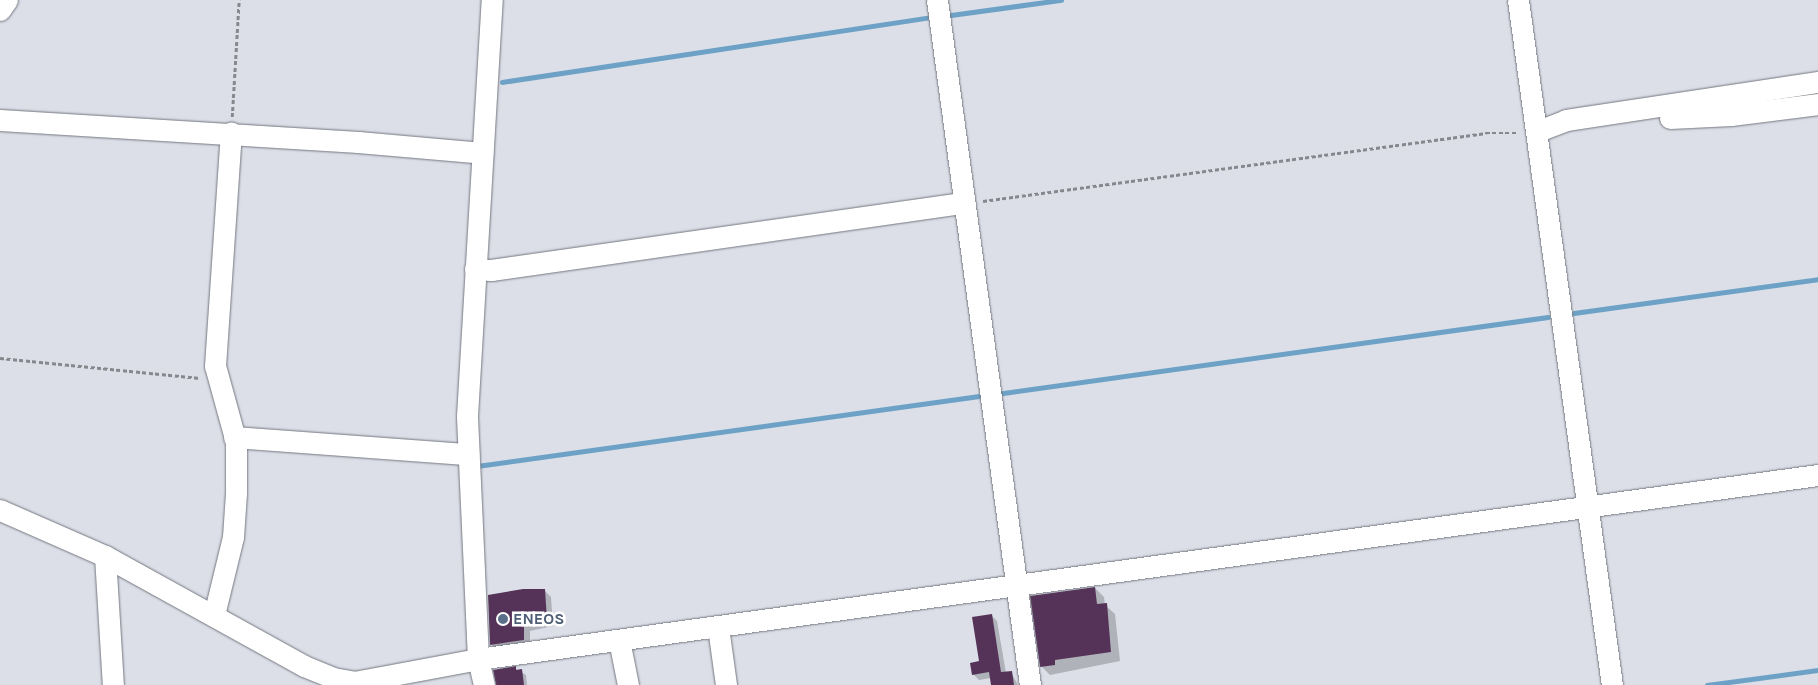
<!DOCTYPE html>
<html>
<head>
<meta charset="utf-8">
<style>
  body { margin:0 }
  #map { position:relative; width:1818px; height:685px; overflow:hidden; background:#dcdfe8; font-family:Karla,sans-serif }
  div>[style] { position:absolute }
  .shadow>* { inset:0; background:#0003 }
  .stream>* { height:4.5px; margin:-2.25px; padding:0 2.25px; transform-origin:2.25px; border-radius:2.25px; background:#6da2c6 }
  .building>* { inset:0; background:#553359 }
  .path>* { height:2.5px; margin-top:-1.25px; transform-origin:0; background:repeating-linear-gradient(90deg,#86888e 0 4px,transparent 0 6.5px) }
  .roads { filter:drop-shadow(0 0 1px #74777f) drop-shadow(0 0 1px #74777f) }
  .minor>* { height:21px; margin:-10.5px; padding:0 10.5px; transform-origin:10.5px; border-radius:10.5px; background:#fff }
  .dots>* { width:14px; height:14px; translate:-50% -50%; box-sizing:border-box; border:2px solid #fff; border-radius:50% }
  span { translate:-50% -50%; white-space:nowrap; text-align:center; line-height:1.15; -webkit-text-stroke:5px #fff; paint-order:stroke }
  .service-label { font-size:16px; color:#4e5e75; font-weight:700 }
  .left { translate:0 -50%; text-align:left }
</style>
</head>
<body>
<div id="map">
  <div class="shadow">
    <div style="clip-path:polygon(1095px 588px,1104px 597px,1105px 605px,1115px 614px,1120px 661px,1050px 675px,1041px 666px)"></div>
    <div style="clip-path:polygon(544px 590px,551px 597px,553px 626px,530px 631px,530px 646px,497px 650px,491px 644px)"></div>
    <div style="clip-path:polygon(991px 615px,997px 621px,1006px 673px,1011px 672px,1018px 685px,992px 685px,991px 678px,979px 680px,973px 674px,980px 662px)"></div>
    <div style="clip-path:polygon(515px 668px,526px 675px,527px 685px,497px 685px)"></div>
  </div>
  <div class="stream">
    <div style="left:951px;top:15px;width:111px;rotate:-7.8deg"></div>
    <div style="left:502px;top:82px;width:430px;rotate:-8.6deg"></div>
    <div style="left:1574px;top:313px;width:246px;rotate:-7.9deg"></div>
    <div style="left:996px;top:394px;width:557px;rotate:-7.94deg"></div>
    <div style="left:477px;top:466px;width:514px;rotate:-7.94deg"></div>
    <div style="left:1707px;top:685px;width:112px;rotate:-7.7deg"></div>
  </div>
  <div class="building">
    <div style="clip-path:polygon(1095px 587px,1097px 604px,1107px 603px,1111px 652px,1055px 660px,1055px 665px,1040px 667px,1030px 596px)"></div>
    <div style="clip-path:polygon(523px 589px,545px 589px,547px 620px,524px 625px,524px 640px,490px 645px,488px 595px)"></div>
    <div style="clip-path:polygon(992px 614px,1001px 672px,1012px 671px,1014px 685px,991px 685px,989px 672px,972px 675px,970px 663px,979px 661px,972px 617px)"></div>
    <div style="clip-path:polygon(516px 666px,516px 670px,522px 669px,524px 685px,496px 685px,493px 670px)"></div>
  </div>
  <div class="path">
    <div style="left:232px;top:117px;width:117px;rotate:-86.6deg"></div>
    <div style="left:983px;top:201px;width:508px;rotate:-7.7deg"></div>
    <div style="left:1486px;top:133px;width:32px"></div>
    <div style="left:0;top:358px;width:201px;rotate:5.7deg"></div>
  </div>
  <div class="roads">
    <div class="minor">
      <div style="left:937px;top:0;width:691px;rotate:82.27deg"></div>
      <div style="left:1518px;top:0;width:691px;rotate:82.19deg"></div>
      <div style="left:0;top:10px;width:12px;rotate:-55deg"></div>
      <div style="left:1670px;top:118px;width:61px;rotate:-2.8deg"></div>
      <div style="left:1731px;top:115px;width:88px;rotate:-7.2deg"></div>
      <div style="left:0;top:120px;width:359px;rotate:3.5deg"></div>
      <div style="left:358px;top:142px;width:125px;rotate:5deg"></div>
      <div style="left:1538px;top:131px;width:30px;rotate:-21deg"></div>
      <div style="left:1566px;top:120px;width:255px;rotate:-8.6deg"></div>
      <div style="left:475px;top:269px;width:16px;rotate:4deg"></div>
      <div style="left:491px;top:270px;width:478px;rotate:-8.1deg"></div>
      <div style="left:234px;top:437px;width:235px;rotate:4.2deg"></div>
      <div style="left:0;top:510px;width:115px;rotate:23.7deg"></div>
      <div style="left:105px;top:556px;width:227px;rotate:28.9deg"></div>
      <div style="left:304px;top:666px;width:31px;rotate:22deg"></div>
      <div style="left:333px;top:678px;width:22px;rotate:10deg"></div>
      <div style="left:355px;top:682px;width:125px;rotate:-10.6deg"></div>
      <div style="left:478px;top:659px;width:1353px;rotate:-7.82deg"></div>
      <div style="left:105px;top:556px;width:129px;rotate:86.5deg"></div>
      <div style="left:214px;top:615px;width:80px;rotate:-76.3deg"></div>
      <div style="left:233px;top:537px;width:44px;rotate:-86.1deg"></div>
      <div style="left:236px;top:493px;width:51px;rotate:-90deg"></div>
      <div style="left:236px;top:442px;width:79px;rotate:-105.4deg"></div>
      <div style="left:215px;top:366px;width:234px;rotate:-86.1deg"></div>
      <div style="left:718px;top:627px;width:59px;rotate:82.1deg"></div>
      <div style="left:619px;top:640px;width:46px;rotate:78.7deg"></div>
      <div style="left:484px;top:685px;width:27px;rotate:-103deg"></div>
      <div style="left:478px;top:659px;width:243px;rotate:-92.6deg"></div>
      <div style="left:467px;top:416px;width:417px;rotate:-86.6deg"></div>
    </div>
  </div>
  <div class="dots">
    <div style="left:503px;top:619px;background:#5c6f8a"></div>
  </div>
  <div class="service-label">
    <span class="left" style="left:513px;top:619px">ENEOS</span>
  </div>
</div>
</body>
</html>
